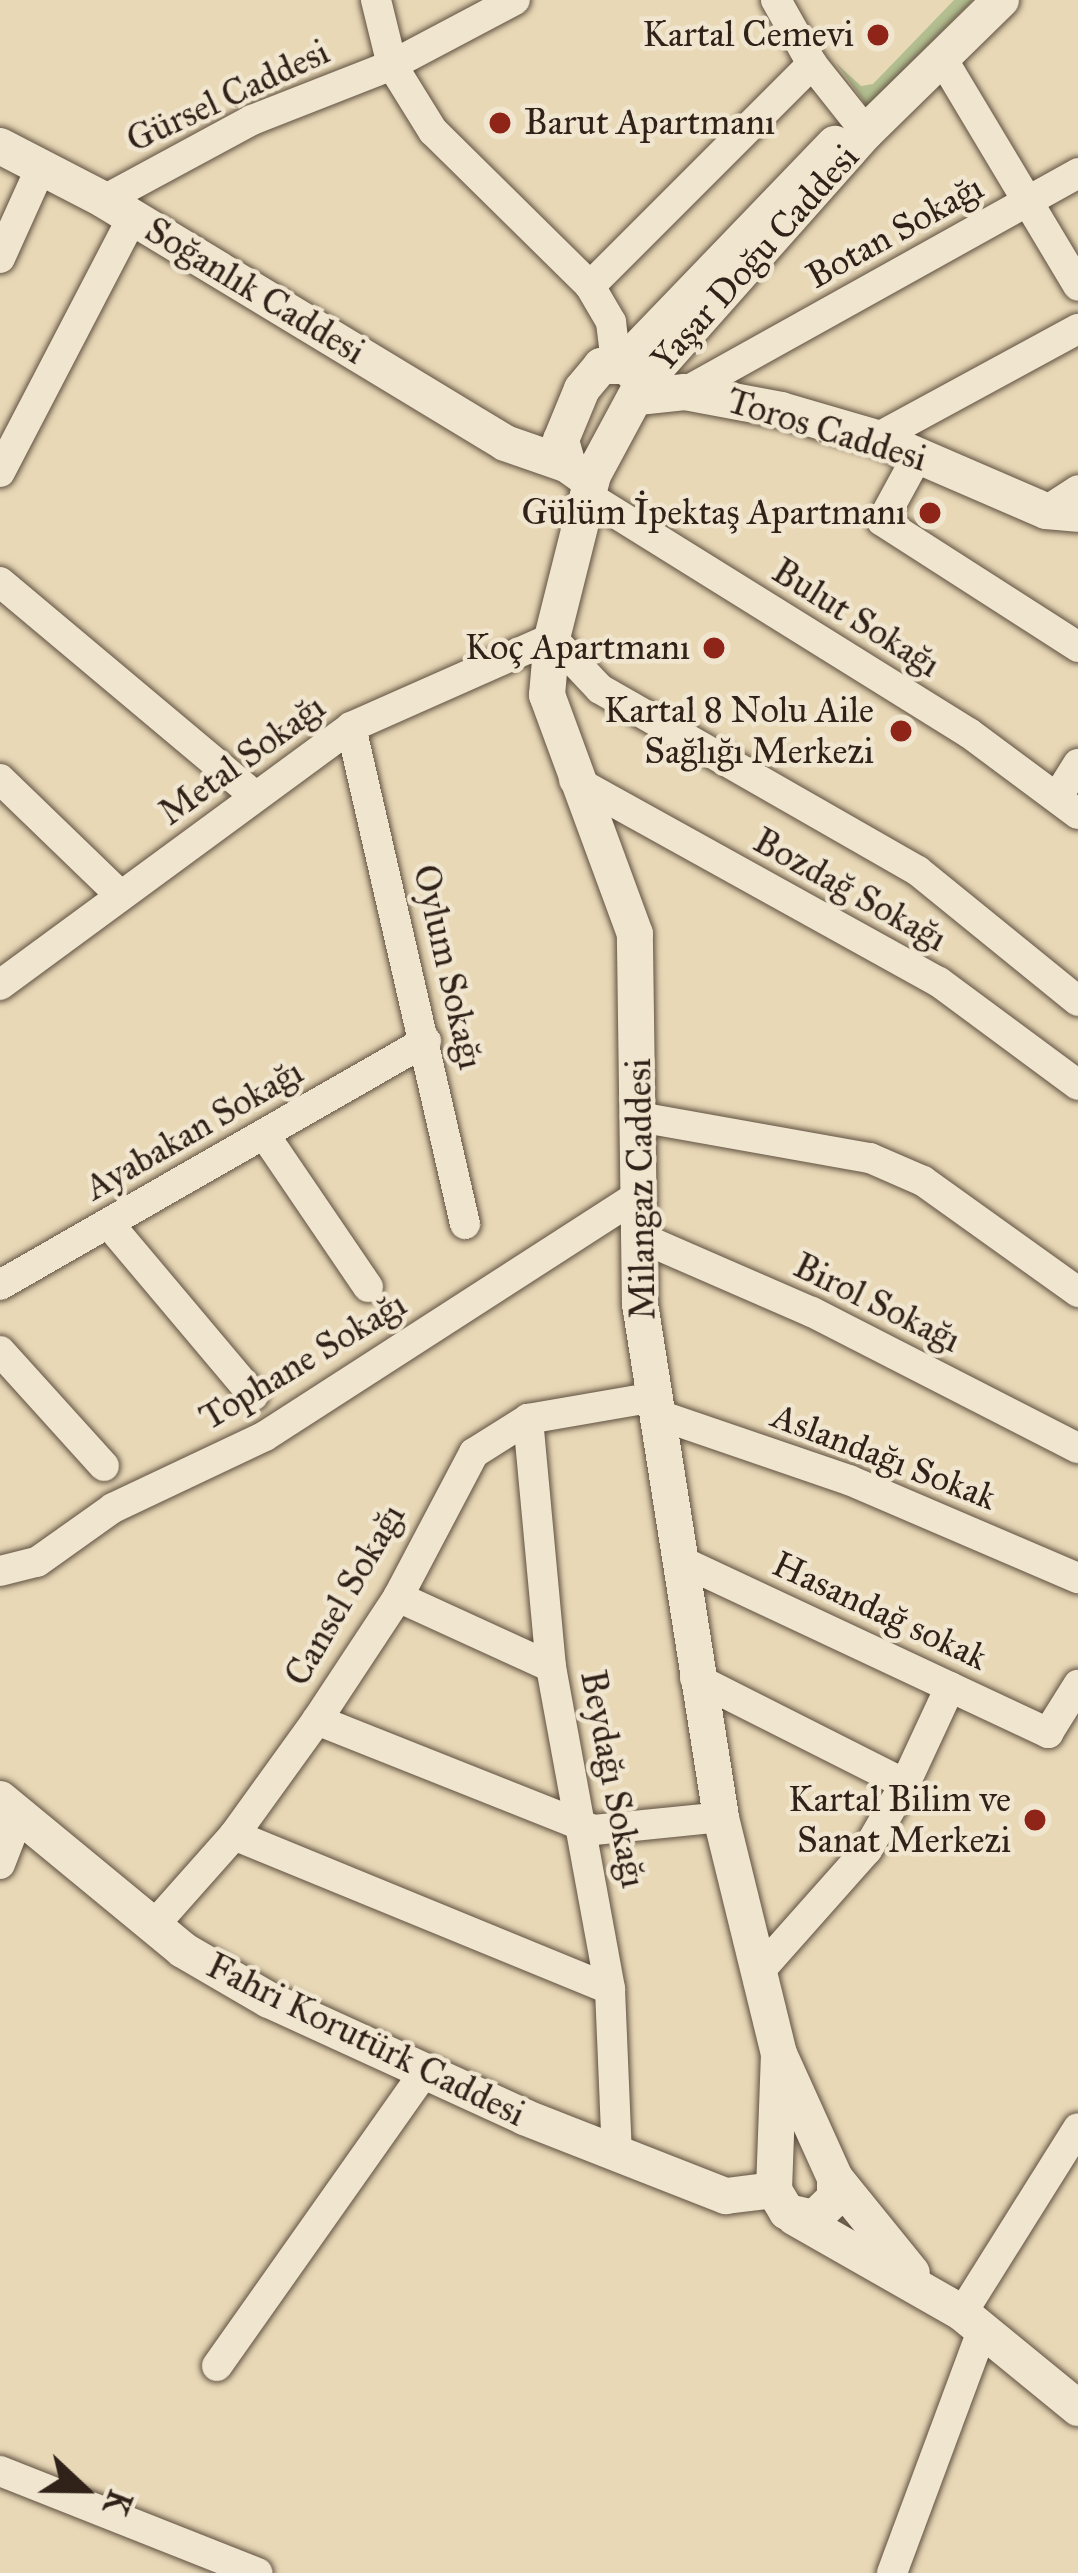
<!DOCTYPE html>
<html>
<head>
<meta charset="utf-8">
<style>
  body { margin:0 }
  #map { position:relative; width:1078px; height:2573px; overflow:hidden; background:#e8d8b6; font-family:"IM FELL Great Primer",serif }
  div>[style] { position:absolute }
  .green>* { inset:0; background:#b3bf90 }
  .roads { filter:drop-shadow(0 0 3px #5f5040) drop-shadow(0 0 3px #5f5040) }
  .minor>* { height:30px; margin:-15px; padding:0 15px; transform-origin:15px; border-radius:15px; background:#f0e6d0 }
  .tertiary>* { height:36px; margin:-18px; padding:0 18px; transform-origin:18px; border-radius:18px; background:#f0e6d0 }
  .dots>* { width:33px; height:33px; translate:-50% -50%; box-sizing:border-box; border:6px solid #f0e6d0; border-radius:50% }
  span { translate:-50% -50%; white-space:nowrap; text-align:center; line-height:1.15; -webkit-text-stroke:9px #f0e6d0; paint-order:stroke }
  .poi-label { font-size:36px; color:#312219 }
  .right { translate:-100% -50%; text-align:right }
  .left { translate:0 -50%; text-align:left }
  .street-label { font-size:36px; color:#312219 }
  .north { position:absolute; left:24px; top:2429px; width:120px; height:120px; -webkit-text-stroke:9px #f0e6d0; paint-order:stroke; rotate:112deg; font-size:33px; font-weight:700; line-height:48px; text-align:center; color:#312219 }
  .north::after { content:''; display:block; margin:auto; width:42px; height:54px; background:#312219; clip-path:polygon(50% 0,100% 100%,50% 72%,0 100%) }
</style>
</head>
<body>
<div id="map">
  <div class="green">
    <div style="clip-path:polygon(954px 0,973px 0,867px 106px,836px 63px,861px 86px,873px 84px)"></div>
  </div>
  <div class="roads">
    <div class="minor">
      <div style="left:376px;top:0;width:67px;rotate:76.2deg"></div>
      <div style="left:392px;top:65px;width:78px;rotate:58.2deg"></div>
      <div style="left:433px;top:131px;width:221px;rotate:44.6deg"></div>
      <div style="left:590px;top:286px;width:42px;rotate:59.7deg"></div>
      <div style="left:611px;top:322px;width:41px;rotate:83deg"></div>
      <div style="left:776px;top:0;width:73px;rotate:60.6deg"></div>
      <div style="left:812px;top:64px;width:87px;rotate:51.5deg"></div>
      <div style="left:943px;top:60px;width:263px;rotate:59.1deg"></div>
      <div style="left:104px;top:200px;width:168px;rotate:-28.4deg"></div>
      <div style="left:252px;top:120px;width:150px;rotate:-21.4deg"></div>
      <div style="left:392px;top:65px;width:139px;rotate:-27.9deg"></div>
      <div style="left:0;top:258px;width:100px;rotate:-65.7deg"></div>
      <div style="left:590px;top:286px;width:314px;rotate:-45deg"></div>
      <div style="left:685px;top:392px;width:450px;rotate:-29.1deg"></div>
      <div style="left:877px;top:438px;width:229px;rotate:-28.5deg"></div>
      <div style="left:918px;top:455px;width:75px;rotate:118.6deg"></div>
      <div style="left:882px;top:521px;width:233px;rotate:32.7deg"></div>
      <div style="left:0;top:472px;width:288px;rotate:-62.5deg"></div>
      <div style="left:588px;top:496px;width:449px;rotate:31.9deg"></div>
      <div style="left:969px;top:733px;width:136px;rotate:36.6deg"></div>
      <div style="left:1046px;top:511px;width:38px;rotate:-33deg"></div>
      <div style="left:0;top:582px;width:333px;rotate:40deg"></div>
      <div style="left:351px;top:727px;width:510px;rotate:77.08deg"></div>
      <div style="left:0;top:779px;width:168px;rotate:44deg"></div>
      <div style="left:574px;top:780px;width:417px;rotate:29deg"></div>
      <div style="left:939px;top:982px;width:173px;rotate:36.5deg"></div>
      <div style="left:1058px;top:796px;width:38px;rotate:-58deg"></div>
      <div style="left:0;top:985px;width:436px;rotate:-36.3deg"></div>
      <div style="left:351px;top:727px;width:220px;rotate:-23.9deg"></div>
      <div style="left:552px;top:638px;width:70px;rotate:46.7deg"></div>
      <div style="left:600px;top:689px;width:366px;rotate:29.8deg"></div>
      <div style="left:918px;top:871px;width:206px;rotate:39.1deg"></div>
      <div style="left:639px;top:1117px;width:235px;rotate:10.1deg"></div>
      <div style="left:870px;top:1158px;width:58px;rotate:23.5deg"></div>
      <div style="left:923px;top:1181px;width:191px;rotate:35.6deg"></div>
      <div style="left:264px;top:1134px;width:185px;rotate:55.8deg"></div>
      <div style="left:109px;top:1224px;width:224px;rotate:49.9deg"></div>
      <div style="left:637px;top:1236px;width:191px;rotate:23.5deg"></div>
      <div style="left:812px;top:1312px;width:299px;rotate:27.1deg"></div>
      <div style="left:0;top:1285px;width:491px;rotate:-29.8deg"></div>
      <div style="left:0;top:1351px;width:155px;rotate:47.9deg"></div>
      <div style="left:659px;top:1415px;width:201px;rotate:18.9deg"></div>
      <div style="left:849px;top:1480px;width:249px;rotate:23.2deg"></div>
      <div style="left:528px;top:1419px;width:249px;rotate:84.7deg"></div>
      <div style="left:551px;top:1667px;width:327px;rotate:79.6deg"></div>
      <div style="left:610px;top:1989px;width:165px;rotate:87.6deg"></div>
      <div style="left:679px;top:1560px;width:408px;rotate:25.1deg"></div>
      <div style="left:1048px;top:1733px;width:57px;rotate:-58deg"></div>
      <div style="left:0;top:1571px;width:38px;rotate:-14deg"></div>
      <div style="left:37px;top:1562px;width:93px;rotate:-35.4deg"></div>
      <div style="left:113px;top:1508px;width:168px;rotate:-25.3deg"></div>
      <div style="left:265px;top:1436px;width:443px;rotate:-32.8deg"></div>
      <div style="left:398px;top:1597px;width:168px;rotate:24.6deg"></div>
      <div style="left:695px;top:1678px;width:235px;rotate:26.8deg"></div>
      <div style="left:905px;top:1784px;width:107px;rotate:-65.1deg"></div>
      <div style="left:317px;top:1720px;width:298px;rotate:21.7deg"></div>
      <div style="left:594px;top:1830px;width:128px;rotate:-5.8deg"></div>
      <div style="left:234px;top:1835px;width:406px;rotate:22.3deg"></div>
      <div style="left:0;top:1864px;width:53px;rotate:-68.8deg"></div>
      <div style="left:156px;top:1923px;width:118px;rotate:-48.4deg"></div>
      <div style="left:234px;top:1835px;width:142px;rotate:-54.2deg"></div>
      <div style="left:317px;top:1720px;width:147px;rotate:-56.6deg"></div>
      <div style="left:398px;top:1597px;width:163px;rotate:-62.2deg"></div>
      <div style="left:474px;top:1453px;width:64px;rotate:-32.2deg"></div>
      <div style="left:528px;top:1419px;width:130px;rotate:-9.8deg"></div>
      <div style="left:763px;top:1967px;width:157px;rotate:-48.4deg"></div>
      <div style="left:867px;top:1850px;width:76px;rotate:-60.1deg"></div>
      <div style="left:962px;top:2313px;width:218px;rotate:-57.9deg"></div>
      <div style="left:217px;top:2366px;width:357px;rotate:-54.8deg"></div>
      <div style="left:0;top:2471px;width:277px;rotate:21.6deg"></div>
      <div style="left:892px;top:2573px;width:261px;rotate:-69.6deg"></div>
    </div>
    <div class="tertiary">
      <div style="left:0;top:146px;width:117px;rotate:27.4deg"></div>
      <div style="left:104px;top:200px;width:469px;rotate:31.2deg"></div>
      <div style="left:505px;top:443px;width:67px;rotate:19.2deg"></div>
      <div style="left:622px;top:365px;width:307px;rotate:-46.1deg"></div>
      <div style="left:638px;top:397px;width:47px;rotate:-6.1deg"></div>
      <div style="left:685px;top:392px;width:98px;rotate:10.6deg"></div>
      <div style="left:781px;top:410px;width:100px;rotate:16.3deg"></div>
      <div style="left:877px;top:438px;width:184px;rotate:23.4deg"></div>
      <div style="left:1046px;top:511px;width:32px;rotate:5deg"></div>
      <div style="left:583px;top:476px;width:19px;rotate:-144deg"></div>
      <div style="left:568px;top:465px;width:26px;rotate:-106deg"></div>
      <div style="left:561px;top:440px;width:55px;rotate:-67.6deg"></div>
      <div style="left:582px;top:389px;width:30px;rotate:-50deg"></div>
      <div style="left:601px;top:366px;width:25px"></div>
      <div style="left:626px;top:366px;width:16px;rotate:43deg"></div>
      <div style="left:0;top:1799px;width:237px;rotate:39.5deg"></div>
      <div style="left:183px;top:1950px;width:99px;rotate:30.2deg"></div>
      <div style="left:269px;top:2000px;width:281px;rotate:24.6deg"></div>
      <div style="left:524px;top:2117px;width:217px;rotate:21.4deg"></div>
      <div style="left:726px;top:2196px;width:48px;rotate:-7.1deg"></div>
      <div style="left:779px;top:2054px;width:136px;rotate:65.7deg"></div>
      <div style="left:835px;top:2178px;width:20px;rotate:90deg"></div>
      <div style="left:835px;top:2198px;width:29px;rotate:136deg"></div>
      <div style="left:814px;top:2218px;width:28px;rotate:-167deg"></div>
      <div style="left:787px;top:2212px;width:26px;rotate:-121deg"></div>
      <div style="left:774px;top:2190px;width:136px;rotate:-87.9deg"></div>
      <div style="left:779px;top:2054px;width:244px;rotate:-103.8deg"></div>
      <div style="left:721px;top:1817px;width:519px;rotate:-98.97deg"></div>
      <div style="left:640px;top:1304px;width:370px;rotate:-90.8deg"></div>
      <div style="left:635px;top:934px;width:255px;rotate:-110.2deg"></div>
      <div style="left:547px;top:695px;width:57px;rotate:-85deg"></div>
      <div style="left:552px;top:638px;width:168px;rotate:-75.9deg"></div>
      <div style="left:593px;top:475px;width:103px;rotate:-61.7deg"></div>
      <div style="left:642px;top:384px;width:337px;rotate:-48.4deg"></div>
      <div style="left:866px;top:132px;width:189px;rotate:-44.4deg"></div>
      <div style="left:835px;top:2178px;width:122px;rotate:51deg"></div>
      <div style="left:794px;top:2217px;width:193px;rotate:29.7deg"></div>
      <div style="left:962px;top:2313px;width:150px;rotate:39.3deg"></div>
    </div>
  </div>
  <div class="dots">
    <div style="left:878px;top:35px;background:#8f2418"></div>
    <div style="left:500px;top:123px;background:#8f2418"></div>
    <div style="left:930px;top:513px;background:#8f2418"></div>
    <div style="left:714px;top:648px;background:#8f2418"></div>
    <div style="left:901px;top:731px;background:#8f2418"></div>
    <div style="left:1035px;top:1820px;background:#8f2418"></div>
  </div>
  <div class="poi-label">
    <span class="right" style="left:854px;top:35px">Kartal Cemevi</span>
    <span class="left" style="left:524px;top:123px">Barut Apartmanı</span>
    <span class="right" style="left:906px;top:513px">Gülüm İpektaş Apartmanı</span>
    <span class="right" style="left:690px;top:648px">Koç Apartmanı</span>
    <span class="right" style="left:874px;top:731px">Kartal 8 Nolu Aile<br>Sağlığı Merkezi</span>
    <span class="right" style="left:1011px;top:1820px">Kartal Bilim ve<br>Sanat Merkezi</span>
  </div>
  <div class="street-label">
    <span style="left:228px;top:96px;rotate:-25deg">Gürsel Caddesi</span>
    <span style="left:895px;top:232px;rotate:-29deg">Botan Sokağı</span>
    <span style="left:755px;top:258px;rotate:-48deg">Yaşar Doğu Caddesi</span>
    <span style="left:255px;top:291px;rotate:31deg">Soğanlık Caddesi</span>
    <span style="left:827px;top:430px;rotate:17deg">Toros Caddesi</span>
    <span style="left:856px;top:618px;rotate:32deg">Bulut Sokağı</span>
    <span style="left:242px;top:760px;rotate:-36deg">Metal Sokağı</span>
    <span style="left:850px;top:890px;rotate:29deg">Bozdağ Sokağı</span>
    <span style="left:448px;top:967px;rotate:77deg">Oylum Sokağı</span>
    <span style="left:194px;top:1130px;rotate:-30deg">Ayabakan Sokağı</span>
    <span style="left:641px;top:1189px;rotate:-91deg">Milangaz Caddesi</span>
    <span style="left:877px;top:1303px;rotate:26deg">Birol Sokağı</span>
    <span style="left:303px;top:1361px;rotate:-31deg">Tophane Sokağı</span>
    <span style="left:884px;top:1457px;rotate:21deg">Aslandağı Sokak</span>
    <span style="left:345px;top:1595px;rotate:-60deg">Cansel Sokağı</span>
    <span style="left:880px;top:1611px;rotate:25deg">Hasandağ sokak</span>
    <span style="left:613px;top:1779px;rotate:79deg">Beydağı Sokağı</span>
    <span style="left:366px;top:2040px;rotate:26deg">Fahri Korutürk Caddesi</span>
  </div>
  <div class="north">K</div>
</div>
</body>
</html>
